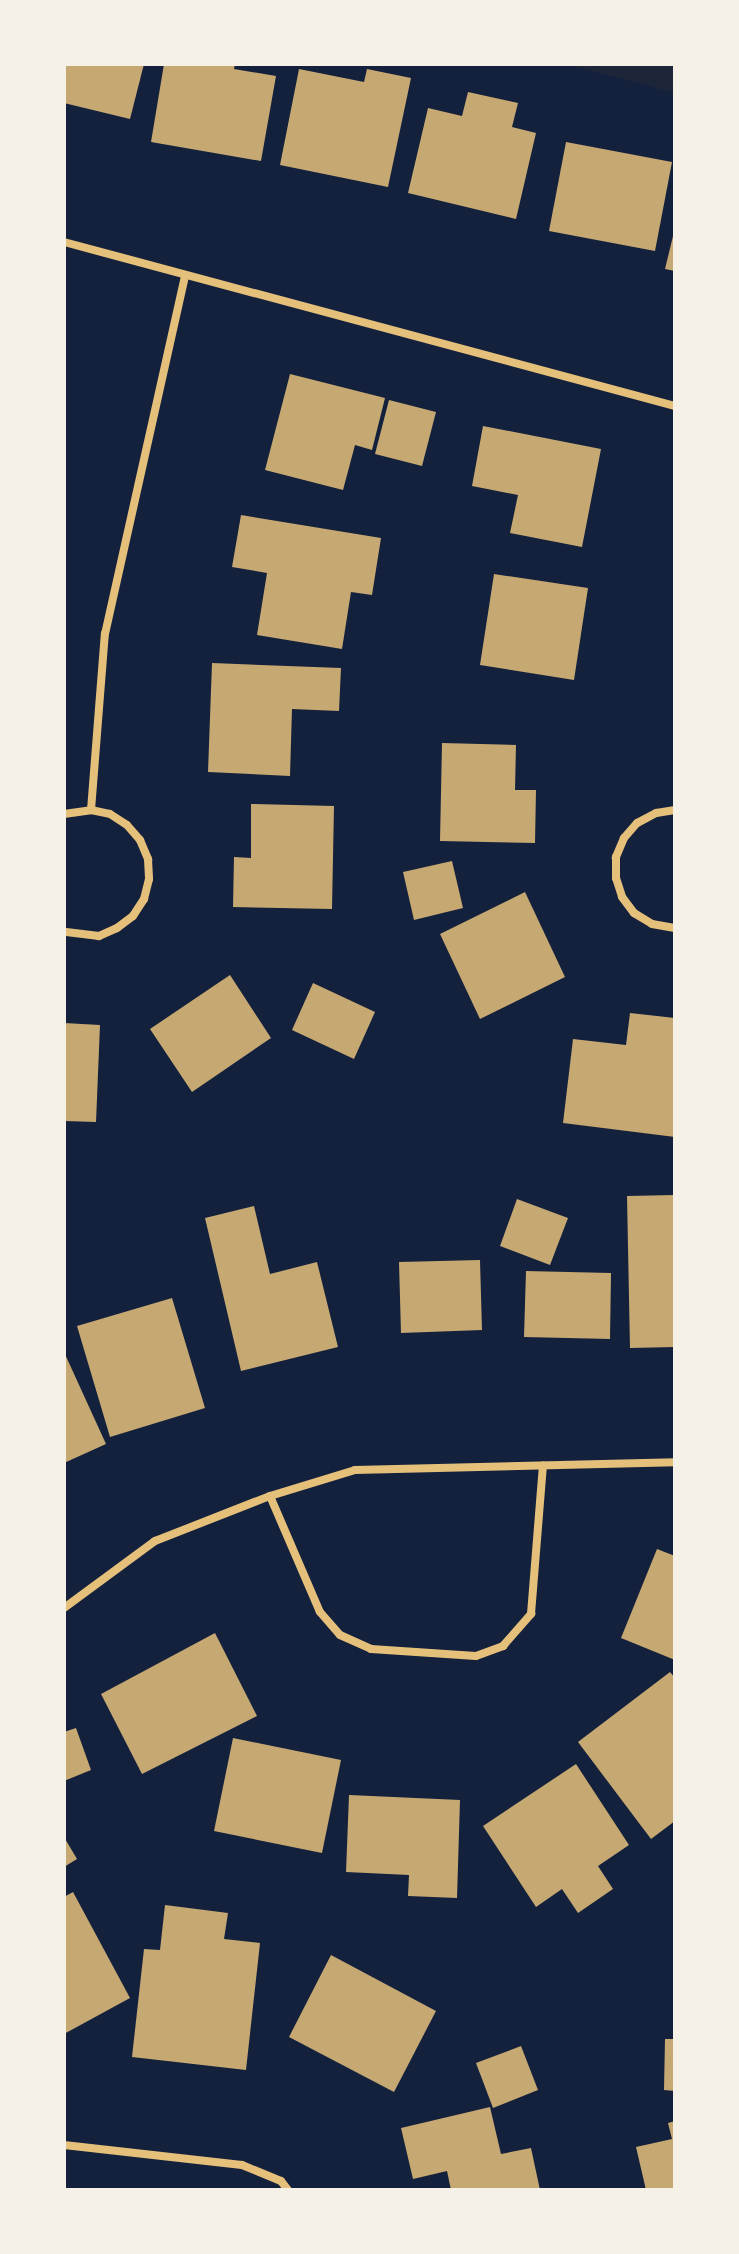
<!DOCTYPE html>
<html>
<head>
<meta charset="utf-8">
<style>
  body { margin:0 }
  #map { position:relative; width:739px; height:2254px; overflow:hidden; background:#14213d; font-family:"Source Sans 3",sans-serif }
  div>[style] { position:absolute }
  .green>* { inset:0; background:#1d2539 }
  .building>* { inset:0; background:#c6a872 }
  .minor>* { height:8px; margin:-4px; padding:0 4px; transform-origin:4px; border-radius:4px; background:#e5c07b }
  span { translate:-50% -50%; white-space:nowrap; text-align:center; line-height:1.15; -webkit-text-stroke:8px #f6f1e7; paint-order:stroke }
  .frame { position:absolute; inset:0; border:66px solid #f6f1e7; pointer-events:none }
</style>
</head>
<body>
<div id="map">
  <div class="green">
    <div style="clip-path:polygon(567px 64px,675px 64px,675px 93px)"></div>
  </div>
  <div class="building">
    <div style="clip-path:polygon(64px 64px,144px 64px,130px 119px,64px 103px)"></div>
    <div style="clip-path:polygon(164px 64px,235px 64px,234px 69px,276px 76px,261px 161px,151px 142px)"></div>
    <div style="clip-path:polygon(299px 69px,364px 82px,367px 69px,411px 78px,388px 187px,280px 165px)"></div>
    <div style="clip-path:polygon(468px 92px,518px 103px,512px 127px,536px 133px,516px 219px,408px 193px,428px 108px,462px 116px)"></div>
    <div style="clip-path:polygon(566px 142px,672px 162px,655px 251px,549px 231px)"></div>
    <div style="clip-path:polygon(674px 232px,675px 232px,675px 271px,665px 269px)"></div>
    <div style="clip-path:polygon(290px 374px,385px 398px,372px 450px,355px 445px,343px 490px,265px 470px)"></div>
    <div style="clip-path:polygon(389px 400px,436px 412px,422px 466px,375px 454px)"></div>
    <div style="clip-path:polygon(483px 426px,601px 449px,582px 547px,510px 533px,518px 495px,472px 486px)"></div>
    <div style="clip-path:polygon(241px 515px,381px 538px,372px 595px,351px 592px,342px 649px,257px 635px,267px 573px,232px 567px)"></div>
    <div style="clip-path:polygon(494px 574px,588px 588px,574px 680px,480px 665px)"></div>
    <div style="clip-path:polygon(212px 663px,341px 668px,339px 711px,292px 709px,290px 776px,208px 772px)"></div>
    <div style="clip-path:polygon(442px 743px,516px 745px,515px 790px,536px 790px,535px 843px,440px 841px)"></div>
    <div style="clip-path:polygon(251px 804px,334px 806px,332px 909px,233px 907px,234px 857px,251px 858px)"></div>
    <div style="clip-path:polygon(452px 861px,463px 908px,414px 920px,403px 872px)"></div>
    <div style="clip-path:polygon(525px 892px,565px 977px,480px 1019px,440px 934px)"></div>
    <div style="clip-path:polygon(230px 975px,271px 1038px,192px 1092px,150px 1029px)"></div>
    <div style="clip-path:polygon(313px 983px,375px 1012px,354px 1059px,292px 1030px)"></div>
    <div style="clip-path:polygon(630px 1013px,675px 1018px,675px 1137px,563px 1123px,573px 1039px,626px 1045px)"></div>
    <div style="clip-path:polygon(64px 1023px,100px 1025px,96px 1122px,64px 1121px)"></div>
    <div style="clip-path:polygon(675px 1195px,675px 1347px,630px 1348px,627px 1196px)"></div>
    <div style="clip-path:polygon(517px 1199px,568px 1218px,550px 1265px,500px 1246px)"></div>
    <div style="clip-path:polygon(254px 1206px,270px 1274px,317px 1262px,338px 1347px,241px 1371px,205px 1218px)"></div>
    <div style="clip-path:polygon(480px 1260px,482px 1330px,401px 1333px,399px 1262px)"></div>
    <div style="clip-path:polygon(526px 1271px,611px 1273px,610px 1339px,524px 1337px)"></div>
    <div style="clip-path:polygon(172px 1298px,205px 1408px,110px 1437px,77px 1326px)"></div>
    <div style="clip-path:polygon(64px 1352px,106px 1444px,64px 1463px)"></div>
    <div style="clip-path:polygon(657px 1549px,675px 1556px,675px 1660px,621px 1638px)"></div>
    <div style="clip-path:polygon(215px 1633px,257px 1716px,142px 1774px,101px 1694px)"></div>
    <div style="clip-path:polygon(670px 1672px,675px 1678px,675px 1821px,651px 1839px,578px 1742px)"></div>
    <div style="clip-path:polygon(76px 1728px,91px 1770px,64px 1781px,64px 1732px)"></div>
    <div style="clip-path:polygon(233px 1738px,341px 1760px,322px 1853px,214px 1831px)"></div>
    <div style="clip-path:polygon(576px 1764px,629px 1845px,598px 1866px,613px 1889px,578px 1913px,562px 1889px,536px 1907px,483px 1826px)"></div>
    <div style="clip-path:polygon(349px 1795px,460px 1800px,457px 1898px,408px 1896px,409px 1875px,346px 1872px)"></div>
    <div style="clip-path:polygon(64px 1837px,77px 1859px,64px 1867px)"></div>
    <div style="clip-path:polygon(73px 1892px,130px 1998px,64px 2034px,64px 1897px)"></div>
    <div style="clip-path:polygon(165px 1905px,228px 1913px,224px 1939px,260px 1943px,246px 2070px,132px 2057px,144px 1949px,160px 1950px)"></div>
    <div style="clip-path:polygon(331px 1955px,436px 2011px,394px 2092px,289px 2037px)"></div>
    <div style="clip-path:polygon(665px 2039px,675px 2039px,675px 2091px,664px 2090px)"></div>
    <div style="clip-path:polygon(521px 2046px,538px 2090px,493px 2108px,476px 2063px)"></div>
    <div style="clip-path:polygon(490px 2107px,501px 2154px,531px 2148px,540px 2190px,451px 2190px,447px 2171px,413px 2179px,401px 2128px)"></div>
    <div style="clip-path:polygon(675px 2121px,675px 2190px,646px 2190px,636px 2147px,672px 2139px,668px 2123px)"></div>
  </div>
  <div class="minor">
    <div style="left:64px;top:242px;width:633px;rotate:15.02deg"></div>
    <div style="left:91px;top:810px;width:177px;rotate:-85.5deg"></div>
    <div style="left:105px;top:634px;width:367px;rotate:-77.4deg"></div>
    <div style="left:675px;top:810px;width:19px;rotate:171deg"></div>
    <div style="left:656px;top:813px;width:21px;rotate:152deg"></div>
    <div style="left:637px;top:823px;width:20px;rotate:131deg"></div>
    <div style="left:624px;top:838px;width:21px;rotate:113deg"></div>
    <div style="left:616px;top:857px;width:21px;rotate:90deg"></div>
    <div style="left:616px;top:878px;width:20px;rotate:72deg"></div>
    <div style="left:622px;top:897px;width:20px;rotate:53deg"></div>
    <div style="left:634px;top:913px;width:21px;rotate:31deg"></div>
    <div style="left:652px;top:924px;width:23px;rotate:10deg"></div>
    <div style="left:64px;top:814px;width:27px;rotate:-8deg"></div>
    <div style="left:91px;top:810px;width:19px;rotate:12deg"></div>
    <div style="left:110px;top:814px;width:20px;rotate:33deg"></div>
    <div style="left:127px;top:825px;width:20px;rotate:49deg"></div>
    <div style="left:140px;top:840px;width:21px;rotate:67deg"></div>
    <div style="left:148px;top:859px;width:20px;rotate:87deg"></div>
    <div style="left:149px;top:879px;width:21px;rotate:104deg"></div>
    <div style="left:144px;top:899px;width:20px;rotate:123deg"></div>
    <div style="left:133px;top:916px;width:20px;rotate:143deg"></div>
    <div style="left:117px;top:928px;width:20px;rotate:156deg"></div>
    <div style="left:99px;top:936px;width:35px;rotate:-173deg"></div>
    <div style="left:270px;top:1496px;width:126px;rotate:66.7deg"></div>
    <div style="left:320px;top:1612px;width:30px;rotate:49deg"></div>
    <div style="left:340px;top:1635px;width:34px;rotate:24deg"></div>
    <div style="left:371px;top:1649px;width:105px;rotate:3.8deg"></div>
    <div style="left:476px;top:1656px;width:29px;rotate:-20deg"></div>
    <div style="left:503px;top:1646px;width:43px;rotate:-48.8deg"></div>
    <div style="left:531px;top:1614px;width:149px;rotate:-85.4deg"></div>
    <div style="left:64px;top:1608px;width:113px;rotate:-36.4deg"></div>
    <div style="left:155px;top:1541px;width:123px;rotate:-21.4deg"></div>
    <div style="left:270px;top:1496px;width:89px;rotate:-17deg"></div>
    <div style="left:355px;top:1470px;width:320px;rotate:-1.4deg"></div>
    <div style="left:64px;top:2145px;width:179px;rotate:6.4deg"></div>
    <div style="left:242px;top:2165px;width:42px;rotate:22.3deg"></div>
    <div style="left:281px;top:2181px;width:11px;rotate:52deg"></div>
  </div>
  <div class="frame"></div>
</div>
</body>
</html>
